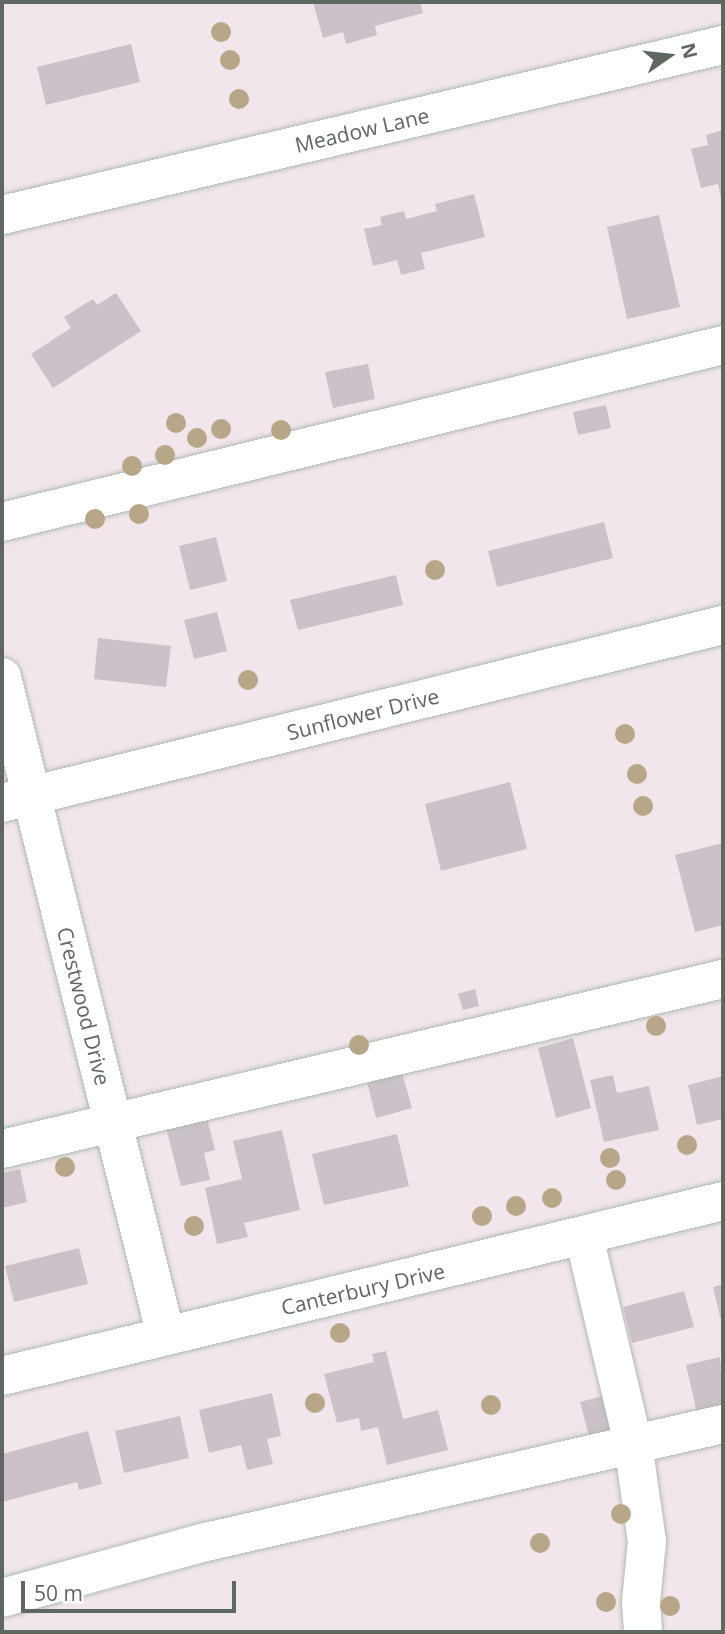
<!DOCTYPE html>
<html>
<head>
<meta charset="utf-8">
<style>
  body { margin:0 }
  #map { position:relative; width:725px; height:1634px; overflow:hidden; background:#f0e6ec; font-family:"Open Sans",sans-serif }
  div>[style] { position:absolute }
  .building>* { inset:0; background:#cbc2c9 }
  .roads { filter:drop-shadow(0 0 2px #b2b9b4) drop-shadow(0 0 2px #b2b9b4) }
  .minor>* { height:38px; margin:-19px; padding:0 19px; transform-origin:19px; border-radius:19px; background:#fff }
  .trees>* { width:20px; height:20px; margin:-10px; border-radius:50%; background:#b7a687 }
  span { translate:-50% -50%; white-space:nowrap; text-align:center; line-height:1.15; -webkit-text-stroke:5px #fff; paint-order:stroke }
  .street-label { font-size:21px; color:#5e6760 }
  .frame { position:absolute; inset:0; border:4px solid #5e6760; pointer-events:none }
  .north { position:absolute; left:634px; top:21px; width:70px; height:70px; -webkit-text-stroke:5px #fff; paint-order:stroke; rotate:76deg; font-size:19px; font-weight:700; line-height:28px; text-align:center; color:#5e6760 }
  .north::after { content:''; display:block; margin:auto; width:24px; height:32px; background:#5e6760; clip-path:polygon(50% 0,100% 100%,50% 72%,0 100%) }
  .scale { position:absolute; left:21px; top:1581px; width:215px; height:32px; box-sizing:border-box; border:4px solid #5e6760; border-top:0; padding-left:9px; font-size:21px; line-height:24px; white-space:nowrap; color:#5e6760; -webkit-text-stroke:5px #fff; paint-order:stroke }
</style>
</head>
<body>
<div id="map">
  <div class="building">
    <div style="clip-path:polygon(313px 2px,420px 2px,423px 13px,375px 26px,377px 35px,346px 44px,343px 32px,323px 38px)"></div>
    <div style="clip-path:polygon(131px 44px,140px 82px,46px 105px,37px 67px)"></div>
    <div style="clip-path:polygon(723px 130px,723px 203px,722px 203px,718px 184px,701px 188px,691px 149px,708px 145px,706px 135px)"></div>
    <div style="clip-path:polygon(474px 194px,485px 237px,421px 253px,425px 269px,401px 275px,397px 260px,373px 266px,364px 229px,382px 225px,380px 217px,404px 211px,406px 219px,437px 211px,435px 204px)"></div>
    <div style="clip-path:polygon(659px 215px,680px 307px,627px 319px,607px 227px)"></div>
    <div style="clip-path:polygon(116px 293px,141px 331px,53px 388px,31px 354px,71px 328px,64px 317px,93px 299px,97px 305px)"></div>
    <div style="clip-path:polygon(368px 364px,375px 399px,333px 408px,325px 372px)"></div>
    <div style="clip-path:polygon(606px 405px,611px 428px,578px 435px,573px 412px)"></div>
    <div style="clip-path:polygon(604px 522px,613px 558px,497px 587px,488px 551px)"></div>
    <div style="clip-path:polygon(216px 537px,227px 581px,190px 590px,179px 546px)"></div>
    <div style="clip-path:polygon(396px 575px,403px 605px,298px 630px,290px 600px)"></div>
    <div style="clip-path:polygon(217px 612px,227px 651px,194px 659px,184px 620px)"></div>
    <div style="clip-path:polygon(98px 638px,171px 646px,166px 687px,94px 679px)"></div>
    <div style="clip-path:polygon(510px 782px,527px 849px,441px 871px,425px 804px)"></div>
    <div style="clip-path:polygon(723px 843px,723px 925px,695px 932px,675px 855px)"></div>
    <div style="clip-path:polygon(475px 989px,479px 1006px,463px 1010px,458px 994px)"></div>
    <div style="clip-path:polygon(573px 1038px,591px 1108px,556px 1118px,538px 1048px)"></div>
    <div style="clip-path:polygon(401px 1069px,412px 1108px,376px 1118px,366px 1078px)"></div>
    <div style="clip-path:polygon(613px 1075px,617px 1093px,649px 1086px,659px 1130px,604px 1142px,590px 1080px)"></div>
    <div style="clip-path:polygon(723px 1076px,723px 1119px,697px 1125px,688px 1085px)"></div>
    <div style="clip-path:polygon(207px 1118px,215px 1150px,204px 1153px,210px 1180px,181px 1186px,166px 1128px)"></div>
    <div style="clip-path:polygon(282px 1130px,300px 1210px,244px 1223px,248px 1237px,217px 1244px,205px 1188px,242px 1179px,233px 1141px)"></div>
    <div style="clip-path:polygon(397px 1134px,409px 1186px,324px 1205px,312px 1154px)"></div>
    <div style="clip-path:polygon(20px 1169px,27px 1202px,2px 1208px,2px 1173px)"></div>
    <div style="clip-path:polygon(79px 1248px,88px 1284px,14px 1302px,5px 1266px)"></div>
    <div style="clip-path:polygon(723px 1284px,723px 1324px,722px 1325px,713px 1287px)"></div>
    <div style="clip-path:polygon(684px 1291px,694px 1327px,632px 1343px,623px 1307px)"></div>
    <div style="clip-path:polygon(386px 1351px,403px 1419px,438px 1410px,448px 1450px,387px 1465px,378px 1427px,361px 1431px,359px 1418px,337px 1423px,324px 1374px,374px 1362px,372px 1354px)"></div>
    <div style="clip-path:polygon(720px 1357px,723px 1407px,697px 1413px,686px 1365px)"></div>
    <div style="clip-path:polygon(272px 1393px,281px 1436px,267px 1439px,273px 1464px,247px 1470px,241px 1445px,209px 1453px,199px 1410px)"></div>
    <div style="clip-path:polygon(613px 1393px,622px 1427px,589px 1436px,580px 1402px)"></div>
    <div style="clip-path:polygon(180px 1416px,189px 1458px,124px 1473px,115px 1431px)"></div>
    <div style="clip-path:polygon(88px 1431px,102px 1484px,79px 1490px,77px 1482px,2px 1502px,2px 1454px)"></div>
  </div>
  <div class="roads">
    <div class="minor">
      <div style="left:2px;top:215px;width:741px;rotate:-13.27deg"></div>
      <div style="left:2px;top:522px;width:742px;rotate:-13.79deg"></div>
      <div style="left:2px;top:677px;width:679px;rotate:76.03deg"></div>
      <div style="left:2px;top:803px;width:743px;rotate:-13.87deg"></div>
      <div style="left:2px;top:1149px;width:741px;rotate:-13.27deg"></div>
      <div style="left:584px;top:1236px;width:214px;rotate:76.7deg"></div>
      <div style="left:633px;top:1444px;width:98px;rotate:81.8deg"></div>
      <div style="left:647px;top:1541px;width:61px;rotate:95.6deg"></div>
      <div style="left:641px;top:1602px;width:30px;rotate:86deg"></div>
      <div style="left:2px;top:1376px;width:742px;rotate:-13.64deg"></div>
      <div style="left:2px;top:1598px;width:212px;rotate:-15.4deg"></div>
      <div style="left:206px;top:1542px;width:530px;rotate:-12.86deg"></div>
    </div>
  </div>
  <div class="trees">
    <div style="left:221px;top:32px"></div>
    <div style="left:230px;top:60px"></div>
    <div style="left:239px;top:99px"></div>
    <div style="left:176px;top:423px"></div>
    <div style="left:221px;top:429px"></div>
    <div style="left:281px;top:430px"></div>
    <div style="left:197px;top:438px"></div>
    <div style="left:165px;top:455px"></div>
    <div style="left:132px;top:466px"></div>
    <div style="left:139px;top:514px"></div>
    <div style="left:95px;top:519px"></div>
    <div style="left:435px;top:570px"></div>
    <div style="left:248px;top:680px"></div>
    <div style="left:625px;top:734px"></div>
    <div style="left:637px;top:774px"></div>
    <div style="left:643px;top:806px"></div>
    <div style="left:656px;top:1026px"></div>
    <div style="left:359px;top:1045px"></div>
    <div style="left:687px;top:1145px"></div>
    <div style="left:610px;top:1158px"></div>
    <div style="left:65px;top:1167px"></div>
    <div style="left:616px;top:1180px"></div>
    <div style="left:552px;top:1198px"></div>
    <div style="left:516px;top:1206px"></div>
    <div style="left:482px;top:1216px"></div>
    <div style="left:194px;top:1226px"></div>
    <div style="left:340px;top:1333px"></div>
    <div style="left:315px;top:1403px"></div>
    <div style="left:491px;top:1405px"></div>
    <div style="left:621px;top:1514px"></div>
    <div style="left:540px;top:1543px"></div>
    <div style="left:606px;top:1602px"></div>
    <div style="left:670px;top:1606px"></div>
  </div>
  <div class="street-label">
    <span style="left:362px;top:130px;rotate:-13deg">Meadow Lane</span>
    <span style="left:363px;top:714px;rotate:-14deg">Sunflower Drive</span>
    <span style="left:84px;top:1006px;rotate:76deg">Crestwood Drive</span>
    <span style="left:363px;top:1289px;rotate:-13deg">Canterbury Drive</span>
  </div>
  <div class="frame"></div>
  <div class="north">N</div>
  <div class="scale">50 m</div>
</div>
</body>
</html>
